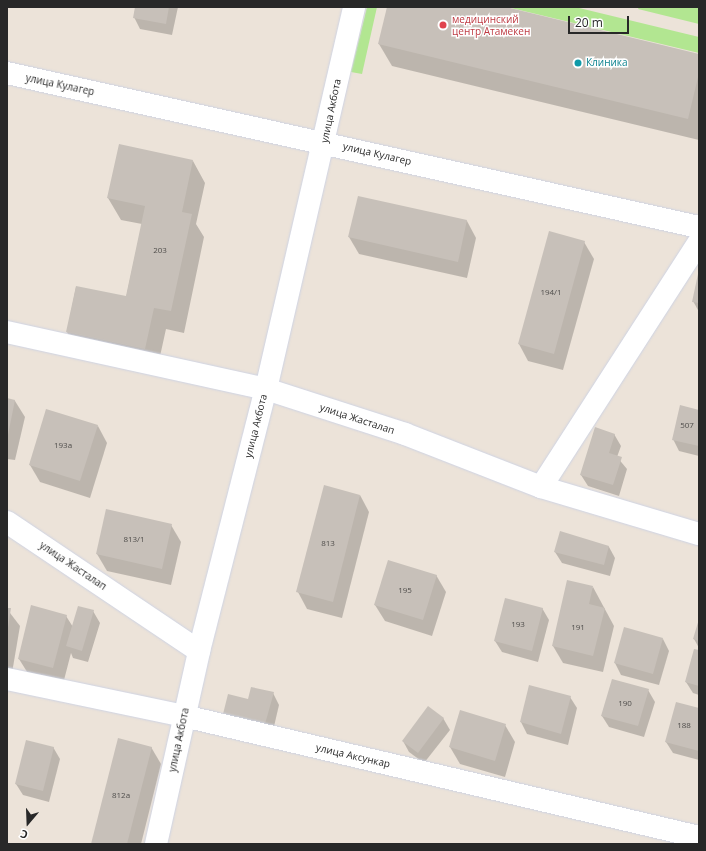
<!DOCTYPE html>
<html>
<head>
<meta charset="utf-8">
<style>
  body { margin:0 }
  #map { position:relative; width:706px; height:851px; overflow:hidden; background:#ece3d9; font-family:"Open Sans",sans-serif }
  div>[style] { position:absolute }
  .green>* { inset:0; background:#b2e691 }
  .shadow>* { inset:0; background:#0003 }
  .building>* { inset:0; background:#c7c0b9 }
  .roads { filter:drop-shadow(0 0 1px #ced3e3) drop-shadow(0 0 1px #ced3e3) }
  .minor>* { height:22px; margin:-11px; padding:0 11px; transform-origin:11px; border-radius:11px; background:#fff }
  .dots>* { width:11px; height:11px; translate:-50% -50%; box-sizing:border-box; border:2px solid #fff; border-radius:50% }
  span { translate:-50% -50%; white-space:nowrap; text-align:center; line-height:1.15; -webkit-text-stroke:3px #fff; paint-order:stroke }
  .number-label { font-size:8px; color:#504e4c }
  .number-label span { -webkit-text-stroke-width:0 }
  .health-label { font-size:10px; color:#be3a42 }
  .left { translate:0 -50%; text-align:left }
  .culture-label { font-size:10px; color:#0d838f }
  .street-label { font-size:10px; color:#282828 }
  .frame { position:absolute; inset:0; border:8px solid #282828; pointer-events:none }
  .north { position:absolute; left:8px; top:803px; width:40px; height:40px; -webkit-text-stroke:3px #fff; paint-order:stroke; rotate:199deg; font-size:11px; font-weight:700; line-height:16px; text-align:center; color:#282828 }
  .north::after { content:''; display:block; margin:auto; width:14px; height:18px; background:#282828; clip-path:polygon(50% 0,100% 100%,50% 72%,0 100%) }
  .scale { position:absolute; left:568px; top:16px; width:61px; height:18px; box-sizing:border-box; border:2px solid #282828; border-top:0; padding-left:5px; font-size:12px; line-height:14px; white-space:nowrap; color:#282828; -webkit-text-stroke:3px #fff; paint-order:stroke }
</style>
</head>
<body>
<div id="map">
  <div class="green">
    <div style="clip-path:polygon(367px 7px,377px 7px,362px 74px,351px 72px)"></div>
    <div style="clip-path:polygon(507px 7px,575px 7px,699px 37px,699px 53px)"></div>
    <div style="clip-path:polygon(639px 7px,699px 7px,699px 24px,638px 9px)"></div>
  </div>
  <div class="shadow">
    <div style="clip-path:polygon(136px 7px,178px 7px,172px 35px,140px 29px,134px 17px)"></div>
    <div style="clip-path:polygon(388px 7px,501px 7px,699px 55px,699px 140px,392px 66px,379px 44px)"></div>
    <div style="clip-path:polygon(193px 161px,205px 183px,196px 224px,204px 237px,184px 333px,166px 329px,157px 370px,79px 354px,67px 332px,76px 287px,126px 298px,142px 224px,121px 220px,108px 198px)"></div>
    <div style="clip-path:polygon(467px 221px,476px 238px,467px 278px,359px 254px,349px 237px)"></div>
    <div style="clip-path:polygon(584px 242px,594px 259px,563px 370px,528px 361px,519px 344px)"></div>
    <div style="clip-path:polygon(699px 276px,699px 312px,693px 301px)"></div>
    <div style="clip-path:polygon(7px 399px,15px 401px,25px 417px,15px 460px,7px 459px)"></div>
    <div style="clip-path:polygon(699px 411px,699px 456px,679px 451px,673px 439px)"></div>
    <div style="clip-path:polygon(98px 426px,107px 443px,90px 498px,40px 482px,30px 465px)"></div>
    <div style="clip-path:polygon(614px 434px,621px 446px,617px 457px,627px 469px,619px 496px,588px 486px,581px 475px)"></div>
    <div style="clip-path:polygon(360px 495px,369px 512px,342px 618px,307px 609px,298px 592px)"></div>
    <div style="clip-path:polygon(171px 525px,181px 542px,171px 585px,107px 571px,97px 554px)"></div>
    <div style="clip-path:polygon(561px 533px,609px 547px,615px 558px,610px 576px,562px 563px,555px 552px)"></div>
    <div style="clip-path:polygon(436px 575px,446px 592px,432px 636px,385px 621px,375px 605px)"></div>
    <div style="clip-path:polygon(593px 587px,614px 626px,603px 672px,563px 663px,553px 646px)"></div>
    <div style="clip-path:polygon(542px 608px,549px 620px,538px 662px,502px 652px,495px 641px)"></div>
    <div style="clip-path:polygon(7px 609px,20px 626px,12px 673px,7px 672px)"></div>
    <div style="clip-path:polygon(93px 611px,100px 623px,88px 662px,73px 658px,71px 653px,63px 684px,29px 675px,19px 659px,66px 616px,73px 627px)"></div>
    <div style="clip-path:polygon(699px 621px,699px 648px,694px 639px)"></div>
    <div style="clip-path:polygon(663px 639px,669px 651px,659px 685px,621px 675px,615px 663px)"></div>
    <div style="clip-path:polygon(699px 651px,699px 695px,693px 693px,686px 682px)"></div>
    <div style="clip-path:polygon(648px 690px,655px 702px,644px 737px,609px 727px,602px 716px)"></div>
    <div style="clip-path:polygon(273px 693px,279px 705px,272px 735px,249px 700px)"></div>
    <div style="clip-path:polygon(570px 697px,577px 708px,568px 745px,527px 734px,521px 722px)"></div>
    <div style="clip-path:polygon(699px 709px,699px 760px,673px 753px,666px 742px)"></div>
    <div style="clip-path:polygon(443px 718px,450px 730px,424px 763px,409px 752px,403px 741px)"></div>
    <div style="clip-path:polygon(505px 725px,515px 742px,505px 777px,460px 764px,450px 747px)"></div>
    <div style="clip-path:polygon(53px 747px,60px 759px,49px 802px,23px 795px,16px 784px)"></div>
    <div style="clip-path:polygon(151px 747px,161px 764px,141px 844px,92px 844px)"></div>
  </div>
  <div class="building">
    <div style="clip-path:polygon(135px 7px,169px 7px,166px 24px,133px 18px)"></div>
    <div style="clip-path:polygon(387px 7px,506px 7px,699px 54px,699px 73px,688px 119px,378px 44px)"></div>
    <div style="clip-path:polygon(119px 144px,193px 160px,182px 212px,192px 214px,171px 311px,154px 308px,145px 349px,66px 332px,76px 286px,126px 296px,145px 206px,107px 198px)"></div>
    <div style="clip-path:polygon(358px 196px,467px 220px,458px 262px,348px 237px)"></div>
    <div style="clip-path:polygon(549px 231px,585px 241px,554px 354px,518px 344px)"></div>
    <div style="clip-path:polygon(698px 274px,699px 274px,699px 303px,692px 302px)"></div>
    <div style="clip-path:polygon(7px 398px,15px 400px,8px 435px,7px 435px)"></div>
    <div style="clip-path:polygon(680px 405px,699px 410px,699px 446px,672px 440px)"></div>
    <div style="clip-path:polygon(46px 409px,98px 425px,80px 481px,29px 465px)"></div>
    <div style="clip-path:polygon(595px 427px,615px 434px,609px 453px,622px 457px,613px 485px,580px 475px)"></div>
    <div style="clip-path:polygon(324px 485px,360px 495px,333px 602px,296px 592px)"></div>
    <div style="clip-path:polygon(106px 509px,172px 524px,162px 569px,96px 554px)"></div>
    <div style="clip-path:polygon(560px 531px,609px 546px,604px 565px,554px 552px)"></div>
    <div style="clip-path:polygon(388px 560px,437px 575px,423px 620px,374px 605px)"></div>
    <div style="clip-path:polygon(567px 580px,593px 586px,589px 604px,605px 608px,593px 656px,552px 646px)"></div>
    <div style="clip-path:polygon(505px 598px,543px 608px,532px 651px,494px 641px)"></div>
    <div style="clip-path:polygon(31px 605px,67px 615px,53px 668px,18px 659px)"></div>
    <div style="clip-path:polygon(78px 606px,94px 610px,82px 651px,66px 646px)"></div>
    <div style="clip-path:polygon(7px 608px,11px 608px,8px 628px,7px 628px)"></div>
    <div style="clip-path:polygon(699px 619px,699px 641px,693px 639px)"></div>
    <div style="clip-path:polygon(624px 627px,663px 638px,653px 674px,614px 663px)"></div>
    <div style="clip-path:polygon(694px 649px,699px 650px,699px 686px,685px 682px)"></div>
    <div style="clip-path:polygon(612px 679px,649px 689px,638px 726px,601px 716px)"></div>
    <div style="clip-path:polygon(529px 685px,571px 696px,561px 734px,520px 722px)"></div>
    <div style="clip-path:polygon(251px 687px,274px 692px,265px 724px,223px 714px,228px 694px,248px 699px)"></div>
    <div style="clip-path:polygon(676px 702px,699px 708px,699px 751px,665px 742px)"></div>
    <div style="clip-path:polygon(428px 706px,444px 718px,418px 753px,402px 741px)"></div>
    <div style="clip-path:polygon(460px 710px,506px 724px,495px 761px,449px 747px)"></div>
    <div style="clip-path:polygon(118px 738px,152px 747px,127px 844px,91px 844px)"></div>
    <div style="clip-path:polygon(26px 740px,54px 747px,43px 791px,15px 784px)"></div>
  </div>
  <div class="roads">
    <div class="minor">
      <div style="left:7px;top:73px;width:709px;rotate:12.55deg"></div>
      <div style="left:7px;top:332px;width:265px;rotate:12.4deg"></div>
      <div style="left:266px;top:389px;width:146px;rotate:17.9deg"></div>
      <div style="left:405px;top:434px;width:146px;rotate:21.3deg"></div>
      <div style="left:541px;top:487px;width:165px;rotate:16.6deg"></div>
      <div style="left:541px;top:487px;width:292px;rotate:-57.2deg"></div>
      <div style="left:7px;top:522px;width:231px;rotate:33.9deg"></div>
      <div style="left:7px;top:679px;width:181px;rotate:11.8deg"></div>
      <div style="left:184px;top:716px;width:529px;rotate:13.22deg"></div>
      <div style="left:156px;top:844px;width:198px;rotate:-77.4deg"></div>
      <div style="left:199px;top:651px;width:270px;rotate:-75.7deg"></div>
      <div style="left:266px;top:389px;width:392px;rotate:-77deg"></div>
    </div>
  </div>
  <div class="dots">
    <div style="left:443px;top:25px;background:#e0444e"></div>
    <div style="left:578px;top:63px;background:#0f9aa8"></div>
  </div>
  <div class="number-label">
    <span style="left:160px;top:250px">203</span>
    <span style="left:551px;top:292px">194/1</span>
    <span style="left:687px;top:425px">507</span>
    <span style="left:63px;top:445px">193а</span>
    <span style="left:134px;top:539px">813/1</span>
    <span style="left:328px;top:543px">813</span>
    <span style="left:405px;top:590px">195</span>
    <span style="left:518px;top:624px">193</span>
    <span style="left:578px;top:627px">191</span>
    <span style="left:625px;top:703px">190</span>
    <span style="left:684px;top:725px">188</span>
    <span style="left:121px;top:795px">812а</span>
  </div>
  <div class="health-label">
    <span class="left" style="left:452px;top:25px">медицинский<br>центр Атамекен</span>
  </div>
  <div class="culture-label">
    <span class="left" style="left:586px;top:63px">Клиника</span>
  </div>
  <div class="street-label">
    <span style="left:60px;top:85px;rotate:12deg">улица Кулагер</span>
    <span style="left:331px;top:111px;rotate:-78deg">улица Акбота</span>
    <span style="left:377px;top:154px;rotate:13deg">улица Кулагер</span>
    <span style="left:357px;top:419px;rotate:18deg">улица Жасталап</span>
    <span style="left:256px;top:426px;rotate:-76deg">улица Акбота</span>
    <span style="left:73px;top:566px;rotate:34deg">улица Жасталап</span>
    <span style="left:179px;top:740px;rotate:-78deg">улица Акбота</span>
    <span style="left:353px;top:756px;rotate:13deg">улица Аксункар</span>
  </div>
  <div class="frame"></div>
  <div class="north">С</div>
  <div class="scale">20 m</div>
</div>
</body>
</html>
